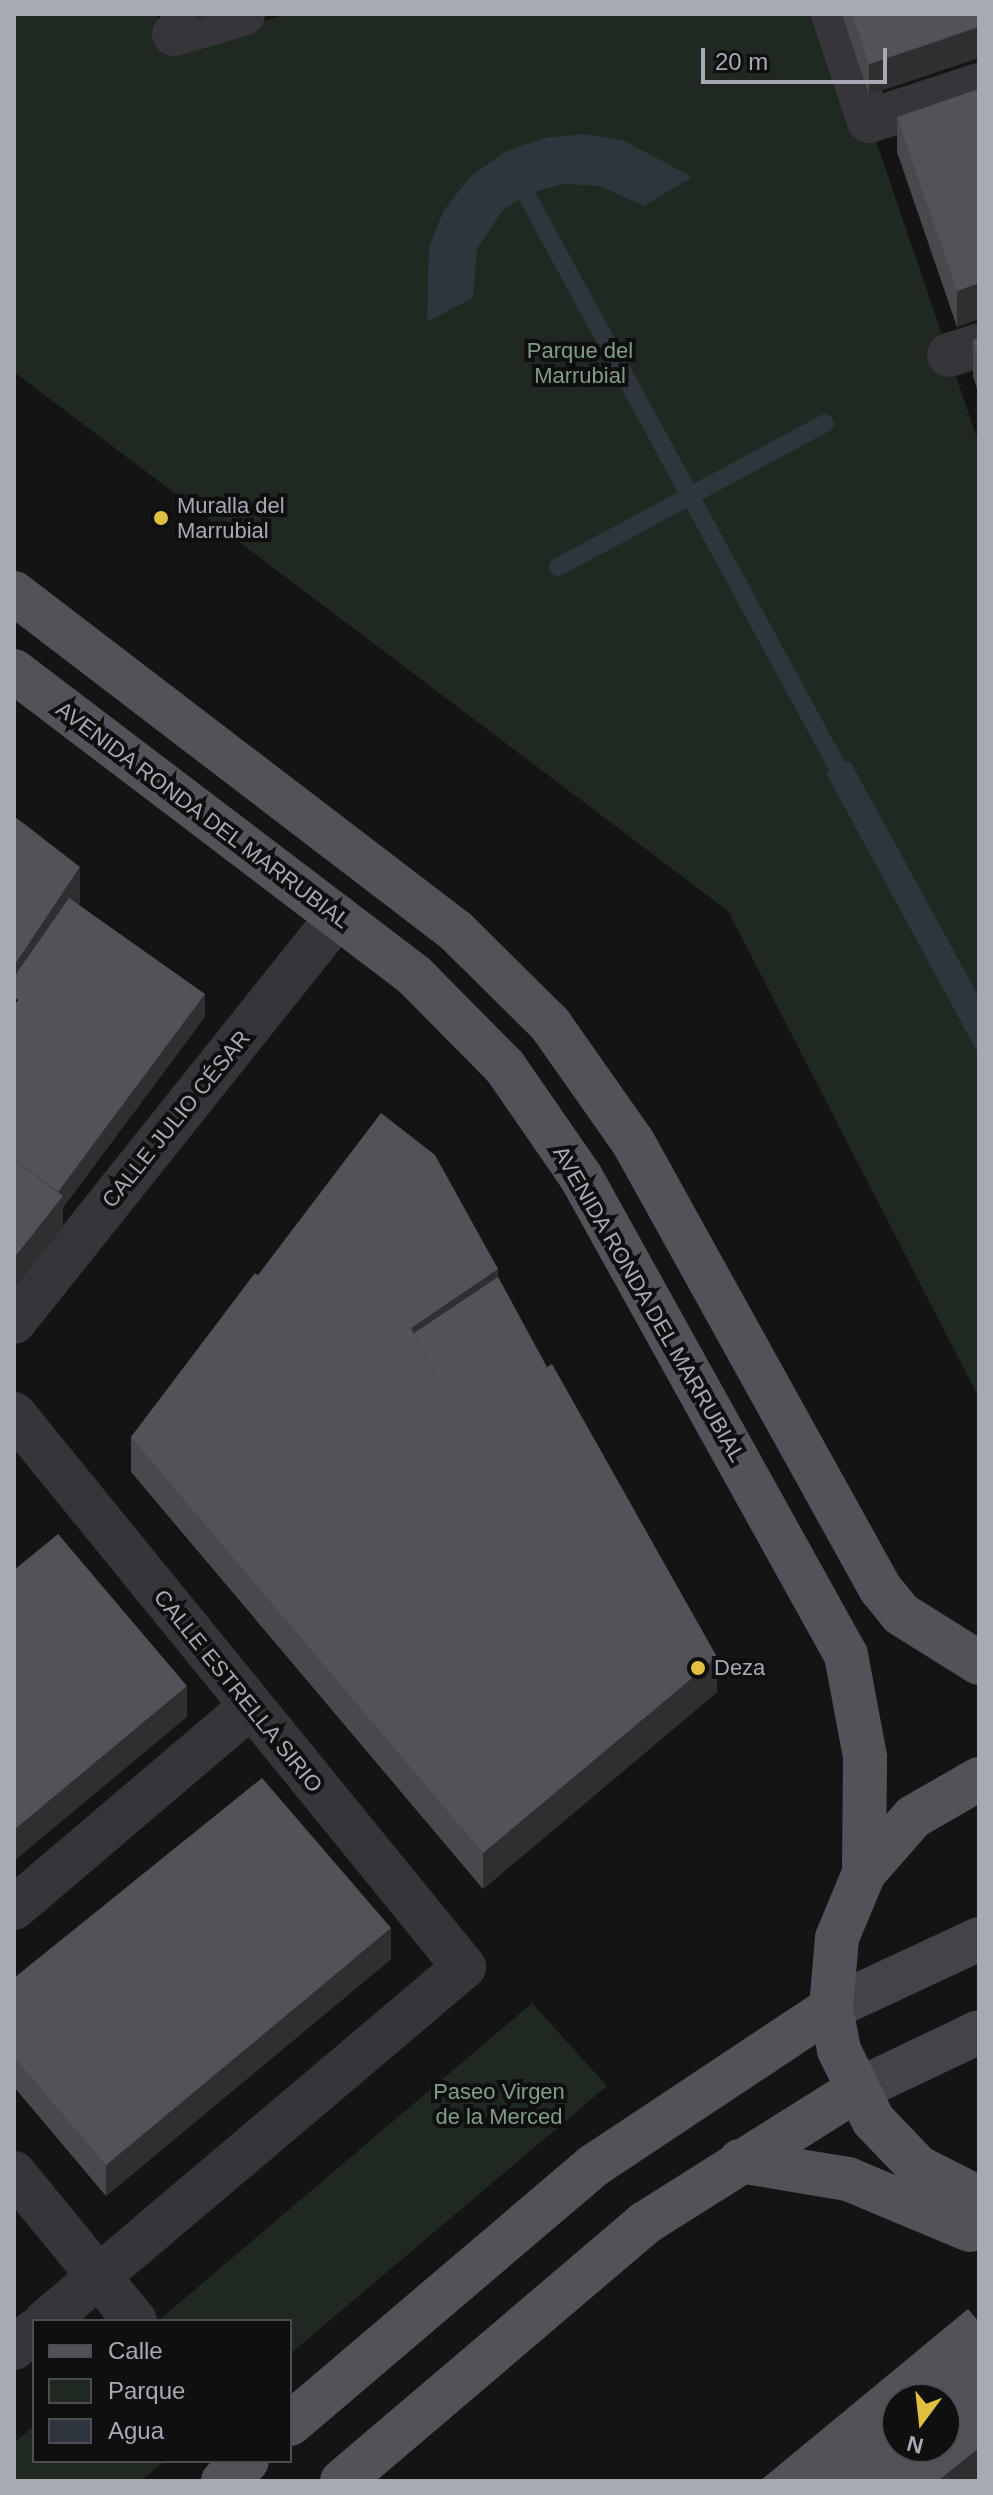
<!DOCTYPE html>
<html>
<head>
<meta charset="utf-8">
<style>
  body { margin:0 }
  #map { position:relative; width:993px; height:2495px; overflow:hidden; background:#141415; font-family:Helvetica,sans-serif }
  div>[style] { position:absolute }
  .green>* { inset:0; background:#202822 }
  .water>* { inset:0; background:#2e353d }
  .stream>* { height:18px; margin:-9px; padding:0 9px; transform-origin:9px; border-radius:9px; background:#2e353d }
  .street>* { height:44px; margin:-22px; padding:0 22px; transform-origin:22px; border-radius:22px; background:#35353a }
  .secondary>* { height:44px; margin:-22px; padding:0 22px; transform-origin:22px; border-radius:22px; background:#43444a }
  .primary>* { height:44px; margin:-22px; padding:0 22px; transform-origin:22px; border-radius:22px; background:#525259 }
  .wall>* { inset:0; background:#48484d }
  .shaded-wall>* { inset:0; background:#2f2f32 }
  .building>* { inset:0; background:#525358 }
  .dots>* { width:22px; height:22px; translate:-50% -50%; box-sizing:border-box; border:4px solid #0f0f10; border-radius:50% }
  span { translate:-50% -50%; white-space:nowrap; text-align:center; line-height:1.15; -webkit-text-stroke:8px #0f0f10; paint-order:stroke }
  .park-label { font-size:22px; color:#809e85 }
  .poi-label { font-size:22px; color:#a7a9b4 }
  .left { translate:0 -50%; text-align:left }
  .street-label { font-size:22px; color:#a7a9b4 }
  .frame { position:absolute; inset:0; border:16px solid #a7a9b4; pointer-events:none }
  .legend { position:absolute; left:32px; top:2319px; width:260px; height:144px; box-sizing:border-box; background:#0f0f10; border:2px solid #4c4d52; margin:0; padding:10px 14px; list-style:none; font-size:24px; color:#a7a9b4 }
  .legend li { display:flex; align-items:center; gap:16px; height:40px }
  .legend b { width:40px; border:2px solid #4c4d52 }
  .north { position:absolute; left:881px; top:2383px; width:80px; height:80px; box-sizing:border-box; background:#0f0f10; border:2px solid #4c4d52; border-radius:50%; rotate:195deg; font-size:22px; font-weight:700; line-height:32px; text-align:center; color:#a7a9b4 }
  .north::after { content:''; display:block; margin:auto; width:28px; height:36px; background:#e0bf41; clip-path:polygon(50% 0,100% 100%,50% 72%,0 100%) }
  .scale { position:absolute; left:701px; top:48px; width:186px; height:36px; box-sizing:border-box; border:4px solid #a7a9b4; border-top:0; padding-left:10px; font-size:24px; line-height:28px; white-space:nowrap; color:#a7a9b4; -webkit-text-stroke:6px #0f0f10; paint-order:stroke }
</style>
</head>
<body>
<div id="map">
  <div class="green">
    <div style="clip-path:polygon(14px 14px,155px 14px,179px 47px,287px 14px,833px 14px,979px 444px,979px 1398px,728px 911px,14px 372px)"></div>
    <div style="clip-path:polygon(532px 2003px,607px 2086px,290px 2354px,290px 2321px,158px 2321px)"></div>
    <div style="clip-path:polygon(34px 2426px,34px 2461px,165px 2461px,141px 2481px,14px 2481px,14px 2443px)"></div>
  </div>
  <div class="water">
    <div style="clip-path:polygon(583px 134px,623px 140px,692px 177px,644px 206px,600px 186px,563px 184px,526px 194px,502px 211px,477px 249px,473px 298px,427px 322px,429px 247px,444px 210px,470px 177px,504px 152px,544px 138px)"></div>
    <div style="clip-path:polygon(850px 761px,979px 997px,979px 1055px,826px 773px)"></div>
  </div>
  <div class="stream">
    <div style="left:526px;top:194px;width:653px;rotate:61.47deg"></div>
    <div style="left:558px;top:567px;width:303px;rotate:-28.3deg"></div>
  </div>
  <div class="street">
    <div style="left:833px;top:14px;width:113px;rotate:71.4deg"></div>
    <div style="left:869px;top:121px;width:116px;rotate:-18.1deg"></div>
    <div style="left:174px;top:34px;width:72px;rotate:-16.2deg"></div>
    <div style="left:949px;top:355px;width:32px;rotate:-18deg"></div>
    <div style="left:14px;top:1322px;width:519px;rotate:-51.41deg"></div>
    <div style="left:14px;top:1414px;width:713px;rotate:50.86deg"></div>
    <div style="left:464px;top:1967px;width:548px;rotate:139.74deg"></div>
    <div style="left:14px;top:1908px;width:310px;rotate:-40.4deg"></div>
    <div style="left:14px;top:2173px;width:191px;rotate:50.7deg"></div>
    <div style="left:14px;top:2348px;width:26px;rotate:-40deg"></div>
  </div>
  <div class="secondary">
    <div style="left:831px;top:2008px;width:163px;rotate:-25deg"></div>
    <div style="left:855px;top:2091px;width:137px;rotate:-25.4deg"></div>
  </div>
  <div class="primary">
    <div style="left:14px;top:593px;width:556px;rotate:37.41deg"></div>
    <div style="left:456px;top:931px;width:132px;rotate:44.7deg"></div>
    <div style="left:550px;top:1024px;width:144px;rotate:54.9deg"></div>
    <div style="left:633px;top:1142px;width:510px;rotate:61.02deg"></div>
    <div style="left:880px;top:1588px;width:33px;rotate:51deg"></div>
    <div style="left:901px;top:1614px;width:92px;rotate:32.1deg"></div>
    <div style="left:14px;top:671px;width:502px;rotate:37.23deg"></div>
    <div style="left:414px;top:975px;width:129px;rotate:45.3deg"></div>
    <div style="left:505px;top:1067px;width:134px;rotate:55.4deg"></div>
    <div style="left:581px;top:1177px;width:547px;rotate:61deg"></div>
    <div style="left:846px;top:1655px;width:104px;rotate:79.4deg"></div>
    <div style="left:865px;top:1757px;width:116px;rotate:90.5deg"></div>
    <div style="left:979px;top:1779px;width:76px;rotate:150.1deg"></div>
    <div style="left:913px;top:1817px;width:74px;rotate:131.2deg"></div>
    <div style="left:864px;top:1873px;width:70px;rotate:112.6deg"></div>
    <div style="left:837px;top:1938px;width:70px;rotate:94.9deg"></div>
    <div style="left:831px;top:2008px;width:43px;rotate:79.2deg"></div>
    <div style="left:839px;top:2050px;width:78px;rotate:64.1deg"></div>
    <div style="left:873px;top:2120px;width:65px;rotate:46.2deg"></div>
    <div style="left:918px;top:2167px;width:68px;rotate:26.9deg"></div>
    <div style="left:740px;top:2161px;width:109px;rotate:9.5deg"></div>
    <div style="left:848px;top:2179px;width:132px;rotate:22.7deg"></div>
    <div style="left:290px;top:2424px;width:398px;rotate:-40.4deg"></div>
    <div style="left:593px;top:2166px;width:286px;rotate:-33.6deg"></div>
    <div style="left:223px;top:2481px;width:31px;rotate:-40deg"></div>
    <div style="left:342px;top:2481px;width:398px;rotate:-40.4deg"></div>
    <div style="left:645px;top:2223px;width:248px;rotate:-32.2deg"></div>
  </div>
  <div class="wall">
    <div style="clip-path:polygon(842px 14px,979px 14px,869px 95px)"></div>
    <div style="clip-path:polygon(979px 89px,979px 319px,957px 327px,897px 152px,897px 117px)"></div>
    <div style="clip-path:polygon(979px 338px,979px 395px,973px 376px,973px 340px)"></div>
    <div style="clip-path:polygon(258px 1275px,498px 1277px,717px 1692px,483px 1889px,131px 1472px,131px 1437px)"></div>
    <div style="clip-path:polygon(391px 1959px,106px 2196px,14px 2087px,14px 1978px)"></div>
  </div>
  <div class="shaded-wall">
    <div style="clip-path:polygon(196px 14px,214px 14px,196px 20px)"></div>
    <div style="clip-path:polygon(979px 27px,979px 58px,869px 95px,869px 64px)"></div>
    <div style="clip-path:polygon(979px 283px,979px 319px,957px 327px,957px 291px)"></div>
    <div style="clip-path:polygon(80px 867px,80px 903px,22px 991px,14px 997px,14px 966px)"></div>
    <div style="clip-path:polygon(205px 994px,205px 1017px,63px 1208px,63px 1227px,14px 1289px,14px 1258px,54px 1197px)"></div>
    <div style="clip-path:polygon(498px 1269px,498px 1300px,412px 1335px,411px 1328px)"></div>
    <div style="clip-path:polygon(717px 1657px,717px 1692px,483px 1889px,483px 1853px)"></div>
    <div style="clip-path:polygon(187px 1686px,187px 1717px,14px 1861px,14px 1830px)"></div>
    <div style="clip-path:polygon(391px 1928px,391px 1959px,106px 2196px,106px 2165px)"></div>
    <div style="clip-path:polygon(979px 2448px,979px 2478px,975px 2481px,938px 2481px)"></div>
  </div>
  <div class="building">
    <div style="clip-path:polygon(852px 14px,979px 14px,979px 27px,869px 64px)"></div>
    <div style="clip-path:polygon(979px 89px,979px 283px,957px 291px,897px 117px)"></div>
    <div style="clip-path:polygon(979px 338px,979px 359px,973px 340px)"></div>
    <div style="clip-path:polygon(14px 816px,80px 867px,14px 966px)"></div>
    <div style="clip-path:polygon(69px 898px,205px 994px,58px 1192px,14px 1160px,14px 1005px,18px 1000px,14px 997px,14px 977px)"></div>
    <div style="clip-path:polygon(381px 1113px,435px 1155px,498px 1269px,411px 1328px,441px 1387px,387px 1416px,344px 1342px,258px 1275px)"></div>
    <div style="clip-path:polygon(14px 1160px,63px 1196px,14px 1258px)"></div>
    <div style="clip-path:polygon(255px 1273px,344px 1342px,387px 1416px,444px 1386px,464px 1418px,552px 1364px,717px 1657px,483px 1853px,131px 1437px)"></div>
    <div style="clip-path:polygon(498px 1277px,547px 1367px,464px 1418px,444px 1386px,441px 1387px,414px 1333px)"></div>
    <div style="clip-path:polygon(58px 1534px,187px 1686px,14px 1830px,14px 1570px)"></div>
    <div style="clip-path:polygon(262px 1778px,391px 1928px,106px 2165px,14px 2057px,14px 1978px)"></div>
    <div style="clip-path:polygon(evenodd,968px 2309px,979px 2322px,979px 2448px,938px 2481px,760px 2481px,968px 2309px,897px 2399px,945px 2399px,945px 2447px,897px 2447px,897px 2399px)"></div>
  </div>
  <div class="dots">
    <div style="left:161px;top:518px;background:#e0bf41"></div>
    <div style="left:698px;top:1668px;background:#e0bf41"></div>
  </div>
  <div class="park-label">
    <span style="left:580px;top:363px">Parque del<br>Marrubial</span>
    <span style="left:499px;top:2104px">Paseo Virgen<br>de la Merced</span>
  </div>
  <div class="poi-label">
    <span class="left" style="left:177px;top:518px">Muralla del<br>Marrubial</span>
    <span class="left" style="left:714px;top:1668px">Deza</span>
  </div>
  <div class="street-label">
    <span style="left:203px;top:815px;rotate:37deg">AVENIDA RONDA DEL MARRUBIAL</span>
    <span style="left:176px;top:1119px;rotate:-51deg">CALLE JULIO CÉSAR</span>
    <span style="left:649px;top:1304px;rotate:60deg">AVENIDA RONDA DEL MARRUBIAL</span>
    <span style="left:238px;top:1691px;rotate:51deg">CALLE ESTRELLA SIRIO</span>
  </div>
  <div class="frame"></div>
  <ul class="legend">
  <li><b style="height:10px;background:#525259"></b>Calle</li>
  <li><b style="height:22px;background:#202822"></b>Parque</li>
  <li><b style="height:22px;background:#2e353d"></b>Agua</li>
  </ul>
  <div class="north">N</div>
  <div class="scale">20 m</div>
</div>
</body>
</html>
